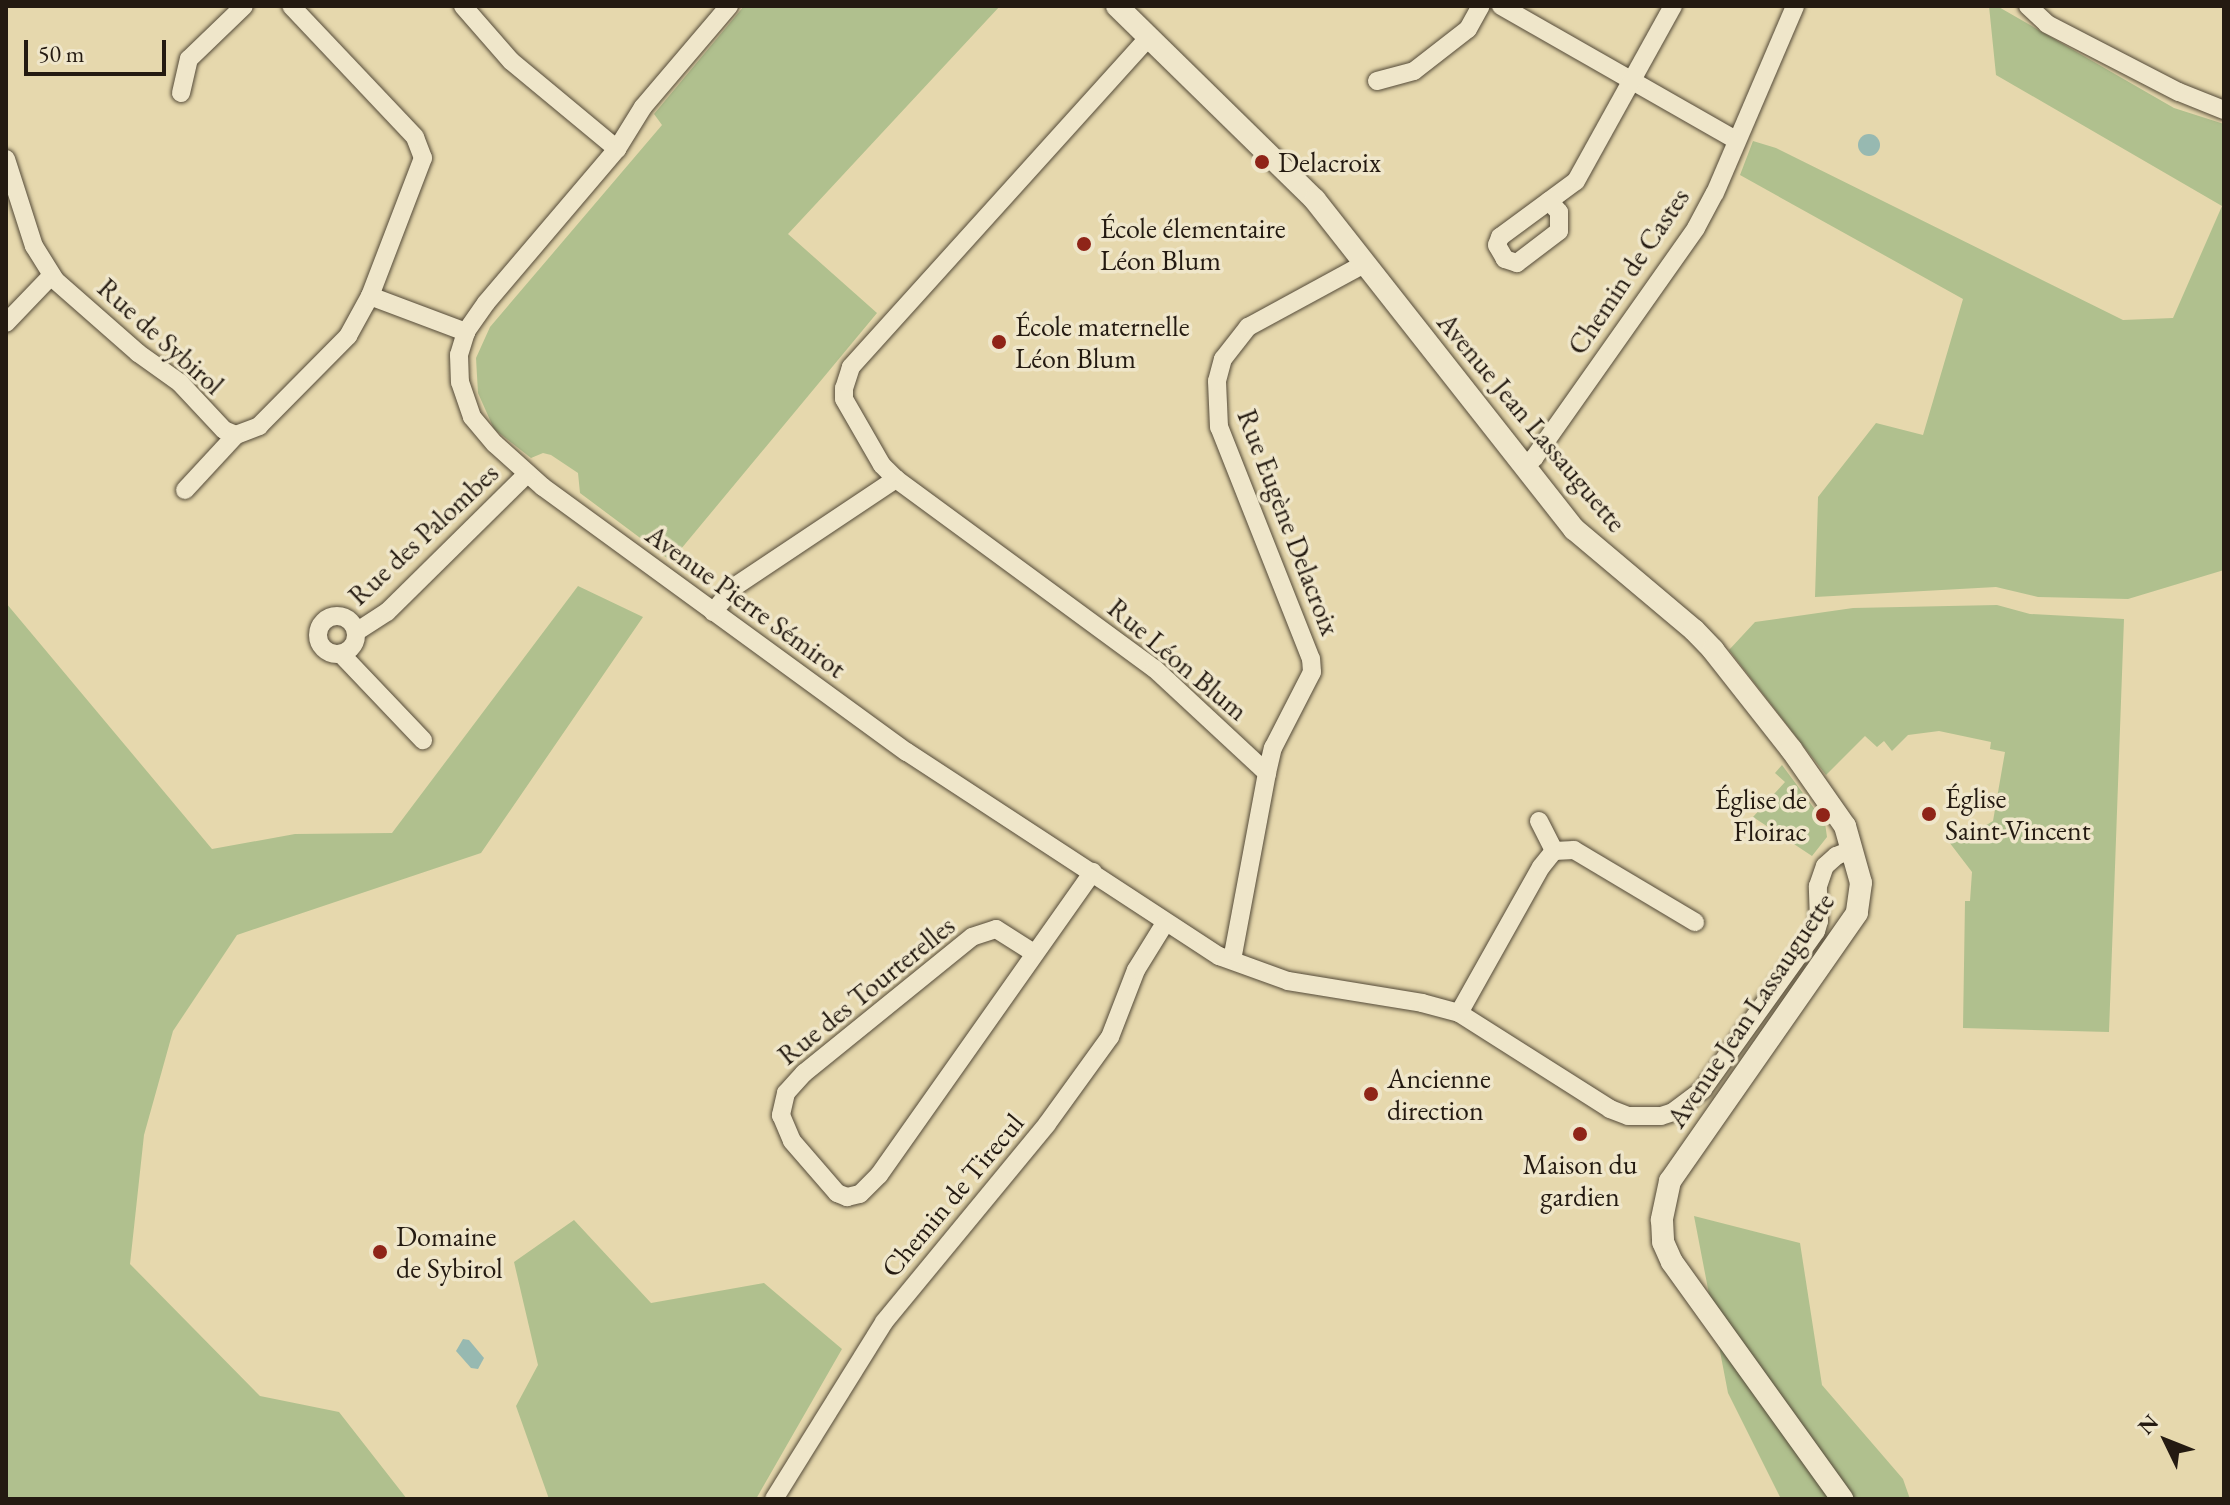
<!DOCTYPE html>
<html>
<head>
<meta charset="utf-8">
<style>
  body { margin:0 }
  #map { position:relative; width:2230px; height:1505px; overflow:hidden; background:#e6d8ad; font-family:"EB Garamond",serif }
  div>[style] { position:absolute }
  .green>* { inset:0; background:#b0c08e }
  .water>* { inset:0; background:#97b9b1 }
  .round { border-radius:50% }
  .roads { filter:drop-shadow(0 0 2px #544a38) drop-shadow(0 0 2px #544a38) }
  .minor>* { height:18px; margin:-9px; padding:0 9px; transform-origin:9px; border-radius:9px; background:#efe6ca }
  .minor>.ring { margin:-9px; padding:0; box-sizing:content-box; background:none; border:18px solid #efe6ca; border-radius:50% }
  .tertiary>* { height:22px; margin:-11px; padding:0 11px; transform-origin:11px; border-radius:11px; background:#efe6ca }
  .dots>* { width:22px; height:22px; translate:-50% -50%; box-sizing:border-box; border:4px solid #efe6ca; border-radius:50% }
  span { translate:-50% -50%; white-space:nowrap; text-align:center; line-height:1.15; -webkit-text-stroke:7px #efe6ca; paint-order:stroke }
  .poi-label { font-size:28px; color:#241a11 }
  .left { translate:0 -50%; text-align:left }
  .right { translate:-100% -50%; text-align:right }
  .street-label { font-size:28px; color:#241a11 }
  .frame { position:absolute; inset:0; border:8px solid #241a11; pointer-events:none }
  .north { position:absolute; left:2126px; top:1401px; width:80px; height:80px; -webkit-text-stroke:6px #efe6ca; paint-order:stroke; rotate:313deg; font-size:22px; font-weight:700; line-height:32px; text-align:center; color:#241a11 }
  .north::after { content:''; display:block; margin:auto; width:28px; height:36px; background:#241a11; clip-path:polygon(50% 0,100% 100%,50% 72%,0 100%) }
  .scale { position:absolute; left:24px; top:40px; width:142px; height:36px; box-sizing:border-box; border:4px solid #241a11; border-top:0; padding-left:10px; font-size:24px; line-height:28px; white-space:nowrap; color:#241a11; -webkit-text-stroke:6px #efe6ca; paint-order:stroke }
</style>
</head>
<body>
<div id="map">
  <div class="green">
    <div style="clip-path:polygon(744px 6px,1000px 6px,788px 234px,877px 313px,671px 561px,580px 493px,578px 473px,551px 455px,543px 453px,531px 458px,494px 429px,478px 393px,476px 358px,490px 327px,662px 125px,654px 114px)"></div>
    <div style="clip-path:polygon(1989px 6px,1997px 6px,2174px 108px,2224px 124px,2224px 570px,2128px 599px,2038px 597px,1996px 587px,1815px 597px,1818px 497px,1876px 423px,1923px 435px,1963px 299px,1740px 175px,1753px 141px,1776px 148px,2123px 320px,2173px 318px,2222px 206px,1996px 75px)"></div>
    <div style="clip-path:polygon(578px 586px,643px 617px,481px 853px,237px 935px,173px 1031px,144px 1135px,130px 1264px,260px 1396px,339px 1412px,407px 1499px,6px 1499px,6px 603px,212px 849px,295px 834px,392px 833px)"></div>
    <div style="clip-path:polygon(1997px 605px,2030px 614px,2124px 619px,2109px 1032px,1963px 1028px,1965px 901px,1970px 901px,1972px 872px,1946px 838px,1958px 824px,1967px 837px,1993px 821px,2005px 752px,1990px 749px,1991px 742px,1939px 731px,1908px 735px,1892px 751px,1884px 741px,1877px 747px,1865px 736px,1826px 775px,1729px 650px,1755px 622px,1853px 608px)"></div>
    <div style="clip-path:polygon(1782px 765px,1825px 823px,1827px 837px,1812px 856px,1753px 817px,1785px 782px,1775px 773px)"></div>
    <div style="clip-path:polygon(1694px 1216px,1800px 1243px,1822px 1385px,1903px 1479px,1910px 1499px,1781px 1499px,1728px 1393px)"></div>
    <div style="clip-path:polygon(574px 1220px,651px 1303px,764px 1283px,842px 1349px,756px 1499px,549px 1499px,516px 1406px,538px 1365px,514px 1262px)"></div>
  </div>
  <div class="water">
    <div class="round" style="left:1858px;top:134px;width:22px;height:22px"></div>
    <div style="clip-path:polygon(463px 1339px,469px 1340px,484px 1358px,478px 1369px,471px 1368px,456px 1351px)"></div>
  </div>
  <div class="roads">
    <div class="minor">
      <div style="left:463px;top:6px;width:73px;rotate:48.9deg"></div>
      <div style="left:511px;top:61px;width:138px;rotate:39.7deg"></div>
      <div style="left:729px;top:6px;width:133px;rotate:130.4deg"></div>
      <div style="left:643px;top:107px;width:49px;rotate:121.8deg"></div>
      <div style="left:617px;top:149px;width:202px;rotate:130.4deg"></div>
      <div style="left:486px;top:303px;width:35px;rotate:125deg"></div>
      <div style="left:466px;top:332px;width:24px;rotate:107deg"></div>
      <div style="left:459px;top:355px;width:27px;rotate:88deg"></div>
      <div style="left:460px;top:382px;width:37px;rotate:71deg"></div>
      <div style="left:472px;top:417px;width:35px;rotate:50deg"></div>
      <div style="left:495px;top:444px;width:64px;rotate:41.9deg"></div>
      <div style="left:543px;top:487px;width:450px;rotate:36.1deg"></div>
      <div style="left:907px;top:752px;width:373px;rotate:33.2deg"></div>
      <div style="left:1219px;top:956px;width:73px;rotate:19.9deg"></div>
      <div style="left:1288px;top:981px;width:136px;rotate:9.3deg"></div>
      <div style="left:1422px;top:1003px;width:38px;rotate:15deg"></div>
      <div style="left:1459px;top:1013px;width:179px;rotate:32.4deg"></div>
      <div style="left:1610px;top:1109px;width:19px;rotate:21deg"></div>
      <div style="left:1628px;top:1116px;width:33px"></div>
      <div style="left:1661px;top:1116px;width:13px;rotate:-18deg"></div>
      <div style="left:1673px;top:1112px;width:38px;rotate:-37deg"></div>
      <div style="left:1703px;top:1089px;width:194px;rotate:-54.4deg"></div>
      <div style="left:1816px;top:931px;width:10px;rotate:-73deg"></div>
      <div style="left:1819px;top:921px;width:35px;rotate:-92deg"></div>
      <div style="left:1818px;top:886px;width:21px;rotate:-71deg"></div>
      <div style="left:1825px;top:866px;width:15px;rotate:-42deg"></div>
      <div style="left:1836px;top:856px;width:18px;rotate:-22deg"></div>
      <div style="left:1501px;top:6px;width:271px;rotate:29.7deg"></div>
      <div style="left:2028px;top:6px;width:26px;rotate:43deg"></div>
      <div style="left:2047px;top:24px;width:148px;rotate:27.3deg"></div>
      <div style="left:2179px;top:92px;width:48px;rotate:21.8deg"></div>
      <div style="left:1149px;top:37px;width:445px;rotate:132.1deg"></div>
      <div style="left:851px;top:367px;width:22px;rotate:108deg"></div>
      <div style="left:844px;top:388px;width:11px;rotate:90deg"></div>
      <div style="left:844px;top:399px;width:76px;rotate:60.1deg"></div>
      <div style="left:882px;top:465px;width:20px;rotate:45deg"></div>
      <div style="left:896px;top:479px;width:321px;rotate:36.3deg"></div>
      <div style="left:1155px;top:669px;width:153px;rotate:42.9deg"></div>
      <div style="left:1267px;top:773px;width:190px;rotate:100.6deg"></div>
      <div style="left:1377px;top:81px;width:38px;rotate:-15deg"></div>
      <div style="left:1414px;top:71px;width:68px;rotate:-37.9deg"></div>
      <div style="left:1468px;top:29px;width:26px;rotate:-61deg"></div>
      <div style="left:181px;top:93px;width:35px;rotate:-77deg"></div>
      <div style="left:189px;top:59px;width:76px;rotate:-43.9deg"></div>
      <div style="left:6px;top:159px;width:91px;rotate:72.2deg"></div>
      <div style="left:34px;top:246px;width:40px;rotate:58deg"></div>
      <div style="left:55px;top:280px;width:111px;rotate:41.3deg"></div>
      <div style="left:138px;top:353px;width:52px;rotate:35.5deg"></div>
      <div style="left:180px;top:383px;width:64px;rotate:46.9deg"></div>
      <div style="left:224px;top:430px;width:13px;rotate:23deg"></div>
      <div style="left:236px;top:435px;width:25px;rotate:-21deg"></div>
      <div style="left:259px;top:426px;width:127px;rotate:-45.3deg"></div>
      <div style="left:348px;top:336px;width:46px;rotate:-61.2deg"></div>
      <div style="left:370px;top:296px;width:148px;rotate:-69deg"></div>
      <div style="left:423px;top:158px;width:22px;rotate:-111deg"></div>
      <div style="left:415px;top:137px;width:180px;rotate:-133.4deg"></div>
      <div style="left:1549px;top:201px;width:15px;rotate:48deg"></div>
      <div style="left:1559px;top:212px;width:19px;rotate:90deg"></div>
      <div style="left:1559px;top:231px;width:53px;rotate:142.7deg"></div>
      <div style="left:1517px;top:263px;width:13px;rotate:-162deg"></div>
      <div style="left:1505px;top:259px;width:16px;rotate:-120deg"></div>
      <div style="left:1497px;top:245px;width:9px;rotate:-69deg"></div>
      <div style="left:1500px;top:237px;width:94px;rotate:-36.4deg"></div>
      <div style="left:1576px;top:181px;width:200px;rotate:-61deg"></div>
      <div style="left:370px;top:296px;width:103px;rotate:20.6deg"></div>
      <div style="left:6px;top:323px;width:66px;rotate:-46.2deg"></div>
      <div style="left:1523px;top:466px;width:14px;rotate:-36deg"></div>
      <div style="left:1534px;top:458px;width:281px;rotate:-54.8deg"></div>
      <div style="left:1696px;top:228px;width:40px;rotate:-62deg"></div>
      <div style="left:1715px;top:193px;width:203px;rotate:-66.8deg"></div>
      <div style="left:185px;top:490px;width:75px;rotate:-47.2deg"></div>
      <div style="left:713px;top:612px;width:33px;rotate:-50deg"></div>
      <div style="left:734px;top:587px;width:195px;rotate:-33.7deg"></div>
      <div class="ring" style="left:318px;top:616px;width:20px;height:20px"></div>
      <div style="left:356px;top:632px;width:37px;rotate:-33deg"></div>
      <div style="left:387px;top:612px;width:197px;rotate:-44.6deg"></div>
      <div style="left:341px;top:654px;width:119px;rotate:46.4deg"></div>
      <div style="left:1267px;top:773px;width:26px;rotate:-77deg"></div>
      <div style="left:1273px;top:748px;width:85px;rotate:-62.8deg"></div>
      <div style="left:1312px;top:672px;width:13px;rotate:-94deg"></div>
      <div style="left:1311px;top:659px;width:250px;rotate:-111.6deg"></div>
      <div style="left:1219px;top:427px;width:46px;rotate:-92.5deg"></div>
      <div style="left:1217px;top:381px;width:23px;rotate:-75deg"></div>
      <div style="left:1223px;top:359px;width:41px;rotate:-52deg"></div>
      <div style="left:1248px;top:327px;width:134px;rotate:-28.5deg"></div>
      <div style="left:1539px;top:821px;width:34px;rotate:63deg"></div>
      <div style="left:1034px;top:953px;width:45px;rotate:-147.7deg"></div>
      <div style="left:996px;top:929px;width:25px;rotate:162deg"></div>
      <div style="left:972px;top:937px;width:216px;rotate:141deg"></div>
      <div style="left:804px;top:1073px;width:27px;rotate:132deg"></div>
      <div style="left:786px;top:1093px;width:23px;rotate:103deg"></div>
      <div style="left:781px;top:1115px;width:28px;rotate:67deg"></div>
      <div style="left:792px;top:1141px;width:69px;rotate:49.1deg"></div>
      <div style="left:837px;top:1193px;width:11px;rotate:22deg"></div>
      <div style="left:847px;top:1197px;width:13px;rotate:-13deg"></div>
      <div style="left:860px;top:1194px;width:27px;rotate:-45deg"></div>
      <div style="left:879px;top:1175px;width:371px;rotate:-54.8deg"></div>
      <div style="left:1459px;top:1013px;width:167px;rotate:-60.7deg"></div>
      <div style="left:1541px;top:867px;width:21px;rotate:-51deg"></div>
      <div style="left:1554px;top:851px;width:20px;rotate:-3deg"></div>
      <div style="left:1574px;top:850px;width:141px;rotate:30.8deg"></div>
      <div style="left:774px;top:1499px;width:208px;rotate:-58.1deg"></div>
      <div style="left:884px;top:1322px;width:256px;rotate:-50.5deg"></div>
      <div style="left:1047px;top:1124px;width:107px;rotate:-54.1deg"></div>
      <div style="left:1110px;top:1037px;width:72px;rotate:-68.8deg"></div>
      <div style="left:1136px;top:970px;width:55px;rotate:-58.3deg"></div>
    </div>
    <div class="tertiary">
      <div style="left:1117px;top:6px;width:277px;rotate:44.4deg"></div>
      <div style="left:1315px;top:200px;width:419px;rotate:51.8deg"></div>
      <div style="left:1574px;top:529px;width:157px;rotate:40.1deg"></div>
      <div style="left:1694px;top:630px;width:28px;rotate:46deg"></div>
      <div style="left:1713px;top:650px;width:126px;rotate:51.8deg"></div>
      <div style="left:1791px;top:749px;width:94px;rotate:55deg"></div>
      <div style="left:1845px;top:826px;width:59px;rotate:74.3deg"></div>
      <div style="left:1861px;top:883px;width:30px;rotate:98deg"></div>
      <div style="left:1857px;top:913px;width:327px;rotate:124.9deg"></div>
      <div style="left:1670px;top:1181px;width:40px;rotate:102deg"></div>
      <div style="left:1662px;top:1220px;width:22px;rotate:87deg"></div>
      <div style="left:1663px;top:1242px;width:22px;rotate:66deg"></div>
      <div style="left:1672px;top:1262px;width:292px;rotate:54.3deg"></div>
    </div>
  </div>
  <div class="dots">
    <div style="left:1262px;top:162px;background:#8f2418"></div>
    <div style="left:1084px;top:244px;background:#8f2418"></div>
    <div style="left:999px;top:342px;background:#8f2418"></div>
    <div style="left:1929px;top:814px;background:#8f2418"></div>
    <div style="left:1823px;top:815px;background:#8f2418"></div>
    <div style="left:1371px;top:1094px;background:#8f2418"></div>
    <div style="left:1580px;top:1134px;background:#8f2418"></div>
    <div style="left:380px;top:1252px;background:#8f2418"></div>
  </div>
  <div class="poi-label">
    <span class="left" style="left:1278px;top:162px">Delacroix</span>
    <span class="left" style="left:1100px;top:244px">École élementaire<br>Léon Blum</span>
    <span class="left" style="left:1015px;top:342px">École maternelle<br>Léon Blum</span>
    <span class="left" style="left:1945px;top:814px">Église<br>Saint-Vincent</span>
    <span class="right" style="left:1807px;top:815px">Église de<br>Floirac</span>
    <span class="left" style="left:1387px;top:1094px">Ancienne<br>direction</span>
    <span style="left:1580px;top:1180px">Maison du<br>gardien</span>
    <span class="left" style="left:396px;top:1252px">Domaine<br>de Sybirol</span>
  </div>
  <div class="street-label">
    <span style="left:1628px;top:271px;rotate:-56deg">Chemin de Castes</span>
    <span style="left:161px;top:336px;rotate:42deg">Rue de Sybirol</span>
    <span style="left:1532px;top:422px;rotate:50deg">Avenue Jean Lassauguette</span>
    <span style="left:1289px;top:522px;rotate:69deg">Rue Eugène Delacroix</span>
    <span style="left:423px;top:534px;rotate:-43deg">Rue des Palombes</span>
    <span style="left:746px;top:601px;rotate:36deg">Avenue Pierre Sémirot</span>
    <span style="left:1178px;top:659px;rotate:40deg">Rue Léon Blum</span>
    <span style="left:866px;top:990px;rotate:-39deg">Rue des Tourterelles</span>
    <span style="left:1750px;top:1010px;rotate:-56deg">Avenue Jean Lassauguette</span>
    <span style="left:952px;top:1195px;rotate:-50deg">Chemin de Tirecul</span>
  </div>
  <div class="frame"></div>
  <div class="north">N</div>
  <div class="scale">50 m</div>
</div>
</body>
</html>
